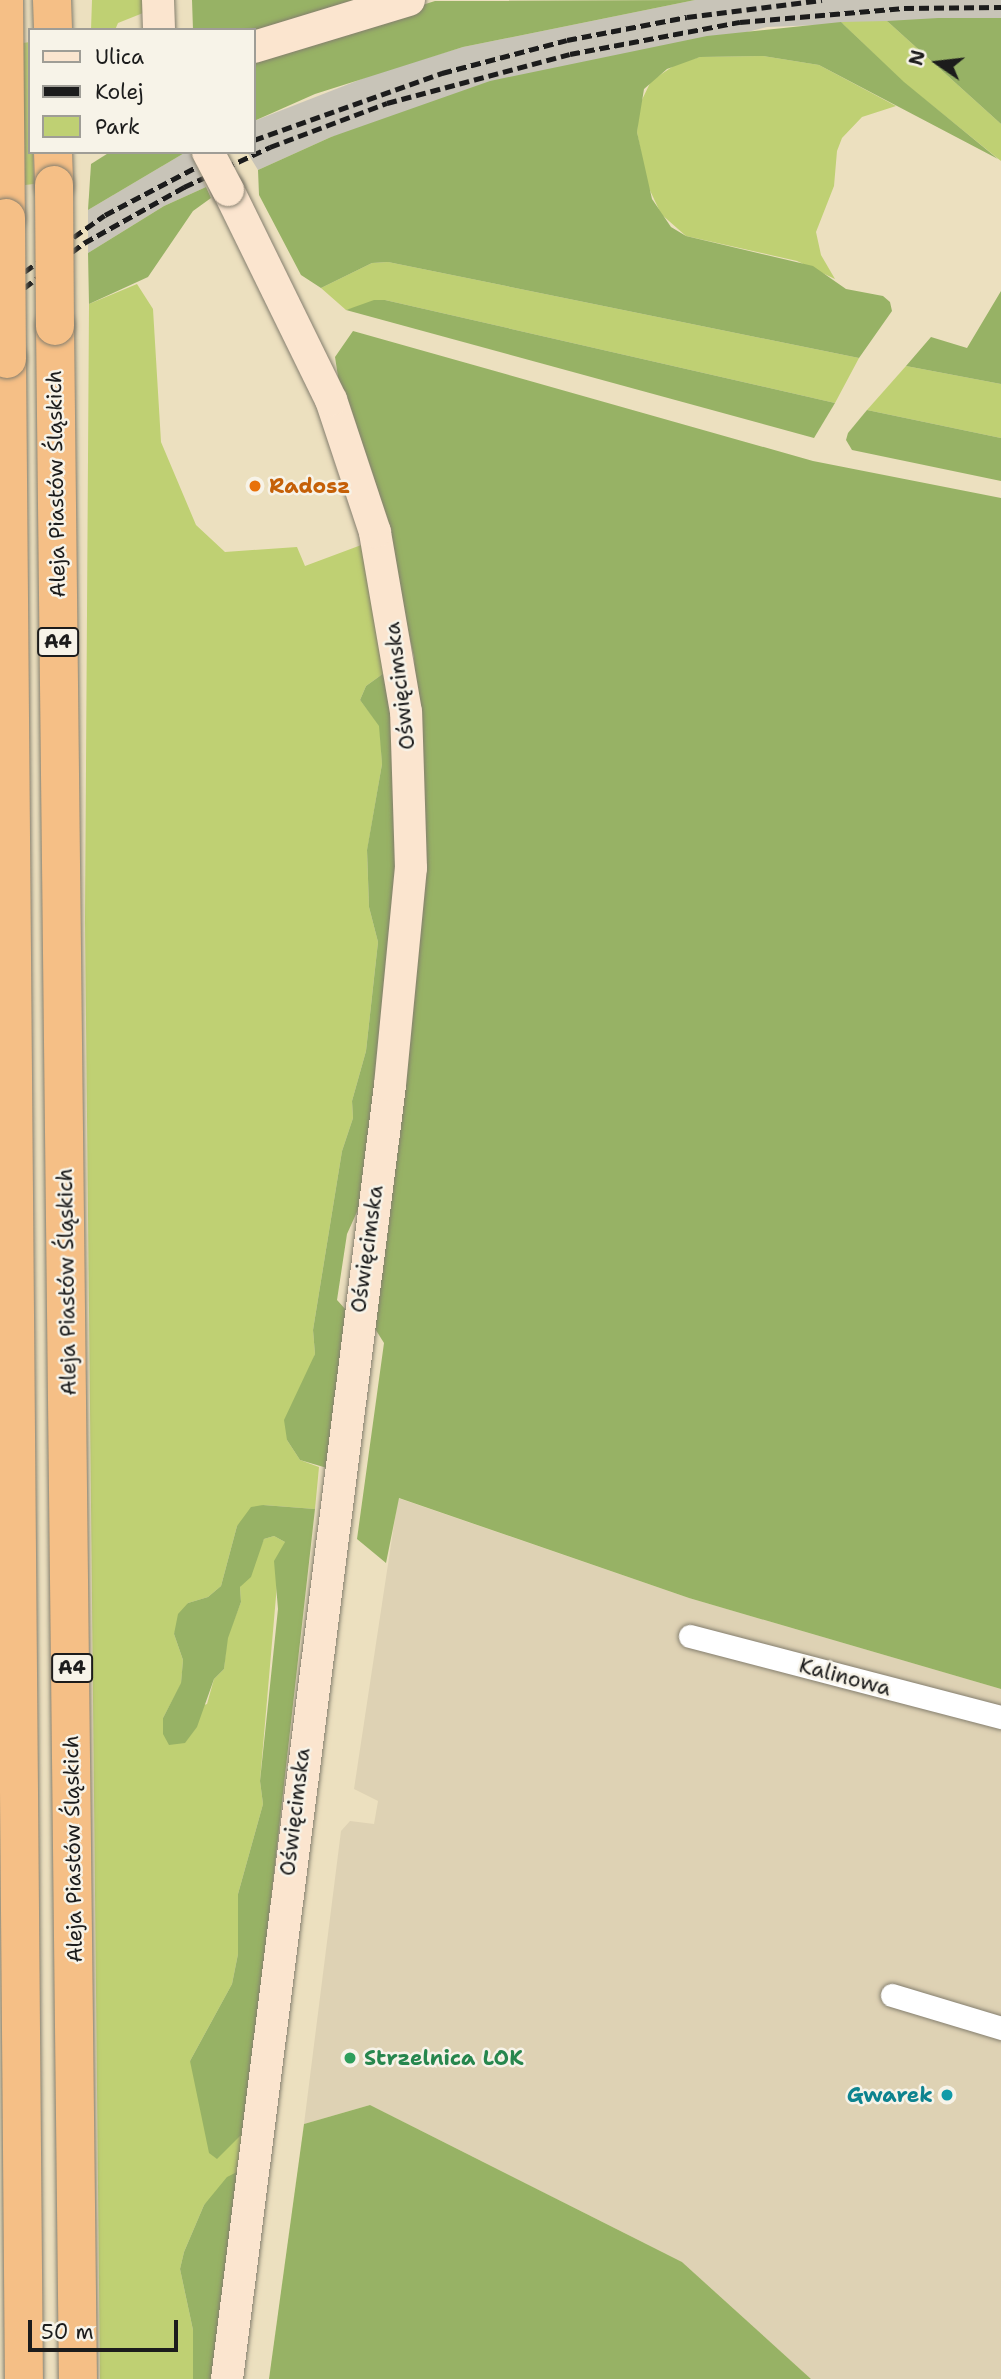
<!DOCTYPE html>
<html>
<head>
<meta charset="utf-8">
<style>
  body { margin:0 }
  #map { position:relative; width:1001px; height:2379px; overflow:hidden; background:#ece0bf; font-family:"Shantell Sans",sans-serif }
  div>[style] { position:absolute }
  .built>* { inset:0; background:#ded2b4 }
  .industrial>* { inset:0; background:#c8c4b8 }
  .green>* { inset:0; background:#bfd073 }
  .forest>* { inset:0; background:#97b265 }
  .roads { filter:drop-shadow(0 0 2px #847e6e) drop-shadow(0 0 2px #847e6e) }
  .street>* { height:23px; margin:-11.5px; padding:0 11.5px; transform-origin:11.5px; border-radius:11.5px; background:#fff }
  .secondary>* { height:32px; margin:-16px; padding:0 16px; transform-origin:16px; border-radius:16px; background:#fbe5cf }
  .highway>* { height:38px; margin:-19px; padding:0 19px; transform-origin:19px; border-radius:19px; background:#f5bf86 }
  .rail>* { height:5px; margin-top:-2.5px; transform-origin:0; background:repeating-linear-gradient(90deg,#1c1c1c 0 10px,transparent 0 15px) }
  .bridges { filter:drop-shadow(0 0 2px #847e6e) drop-shadow(0 0 2px #847e6e) }
  .secondary-bridge>* { height:32px; margin:-16px; padding:0 16px; transform-origin:16px; border-radius:16px; background:#fbe5cf }
  .highway-bridge>* { height:38px; margin:-19px; padding:0 19px; transform-origin:19px; border-radius:19px; background:#f5bf86 }
  .dots>* { width:19px; height:19px; translate:-50% -50%; box-sizing:border-box; border:4px solid #f7f3e8; border-radius:50% }
  span { translate:-50% -50%; white-space:nowrap; text-align:center; line-height:1.15; -webkit-text-stroke:5px #f7f3e8; paint-order:stroke }
  .shield-label span { padding:2px 5px; background:#f7f3e8; border:2px solid; border-radius:5px; -webkit-text-stroke-width:0 }
  .shield-label { font-size:19px; color:#1c1c1c; font-weight:700 }
  .street-label { font-size:21px; color:#1c1c1c }
  .food-label { font-size:21px; color:#c56008; font-weight:700 }
  .left { translate:0 -50%; text-align:left }
  .leisure-label { font-size:21px; color:#27864d; font-weight:700 }
  .culture-label { font-size:21px; color:#0d838f; font-weight:700 }
  .right { translate:-100% -50%; text-align:right }
  .legend { position:absolute; left:28px; top:28px; width:228px; height:126px; box-sizing:border-box; background:#f7f3e8; border:2px solid #9f9d96; margin:0; padding:9px 12px; list-style:none; font-size:21px; color:#1c1c1c }
  .legend li { display:flex; align-items:center; gap:14px; height:35px }
  .legend b { width:35px; border:2px solid #9f9d96 }
  .north { position:absolute; left:903px; top:28px; width:70px; height:70px; -webkit-text-stroke:5px #f7f3e8; paint-order:stroke; rotate:284deg; font-size:19px; font-weight:700; line-height:28px; text-align:center; color:#1c1c1c }
  .north::after { content:''; display:block; margin:auto; width:24px; height:32px; background:#1c1c1c; clip-path:polygon(50% 0,100% 100%,50% 72%,0 100%) }
  .scale { position:absolute; left:28px; top:2320px; width:150px; height:32px; box-sizing:border-box; border:4px solid #1c1c1c; border-top:0; padding-left:9px; font-size:21px; line-height:24px; white-space:nowrap; color:#1c1c1c; -webkit-text-stroke:5px #f7f3e8; paint-order:stroke }
</style>
</head>
<body>
<div id="map">
  <div class="built">
    <div style="clip-path:polygon(398px 1498px,689px 1598px,1001px 1689px,1001px 2379px,811px 2379px,682px 2262px,370px 2105px,304px 2124px,341px 1831px,350px 1821px,374px 1824px,378px 1801px,354px 1789px)"></div>
  </div>
  <div class="industrial">
    <div style="clip-path:polygon(695px 0,1001px 0,1001px 18px,767px 27px,331px 137px,258px 170px,247px 152px,254px 152px,254px 121px,377px 73px,463px 47px)"></div>
    <div style="clip-path:polygon(186px 152px,190px 152px,206px 187px,164px 206px,88px 253px,88px 210px)"></div>
  </div>
  <div class="green">
    <div style="clip-path:polygon(92px 0,147px 0,143px 13px,118px 23px,115px 30px,91px 30px)"></div>
    <div style="clip-path:polygon(887px 21px,1001px 124px,1001px 161px,903px 82px,841px 22px)"></div>
    <div style="clip-path:polygon(30px 42px,34px 184px,25px 185px,23px 43px)"></div>
    <div style="clip-path:polygon(763px 56px,819px 65px,896px 106px,862px 117px,842px 138px,837px 151px,834px 186px,816px 232px,821px 255px,835px 279px,797px 261px,686px 236px,661px 214px,647px 184px,637px 132px,639px 106px,651px 81px,678px 63px,700px 57px)"></div>
    <div style="clip-path:polygon(388px 262px,859px 358px,835px 403px,385px 300px,346px 310px,321px 288px,372px 263px)"></div>
    <div style="clip-path:polygon(137px 284px,153px 309px,161px 442px,196px 525px,225px 552px,297px 547px,305px 566px,364px 544px,384px 673px,366px 686px,360px 700px,380px 726px,382px 764px,367px 851px,369px 907px,378px 942px,366px 1051px,352px 1101px,353px 1118px,342px 1151px,313px 1330px,315px 1354px,287px 1440px,300px 1460px,319px 1467px,315px 1509px,263px 1505px,237px 1526px,221px 1586px,208px 1597px,188px 1603px,174px 1634px,183px 1660px,181px 1684px,163px 1718px,207px 1704px,214px 1679px,224px 1669px,227px 1638px,241px 1602px,240px 1587px,264px 1539px,274px 1536px,285px 1542px,277px 1585px,260px 1781px,263px 1804px,238px 1894px,238px 1954px,232px 1984px,190px 2061px,245px 2131px,239px 2171px,204px 2205px,184px 2252px,180px 2269px,193px 2330px,193px 2379px,100px 2379px,85px 921px,89px 304px)"></div>
    <div style="clip-path:polygon(906px 366px,1001px 384px,1001px 438px,867px 410px)"></div>
  </div>
  <div class="forest">
    <div style="clip-path:polygon(192px 0,376px 0,254px 37px,254px 30px,193px 30px)"></div>
    <div style="clip-path:polygon(695px 0,463px 47px,315px 94px,254px 121px,254px 58px,435px 1px)"></div>
    <div style="clip-path:polygon(938px 18px,1001px 18px,1001px 124px,887px 21px)"></div>
    <div style="clip-path:polygon(841px 22px,904px 82px,998px 159px,819px 65px,763px 56px,700px 57px,667px 69px,644px 89px,637px 132px,652px 199px,671px 227px,686px 236px,813px 266px,846px 289px,883px 296px,890px 302px,892px 311px,859px 358px,388px 262px,372px 263px,321px 288px,301px 275px,259px 195px,258px 170px,331px 137px,490px 81px,707px 36px)"></div>
    <div style="clip-path:polygon(110px 152px,186px 152px,88px 210px,91px 164px)"></div>
    <div style="clip-path:polygon(206px 187px,211px 198px,193px 211px,148px 277px,89px 304px,88px 253px,164px 206px)"></div>
    <div style="clip-path:polygon(1001px 291px,1001px 384px,906px 366px,931px 337px,967px 348px)"></div>
    <div style="clip-path:polygon(374px 300px,385px 300px,835px 403px,814px 438px,346px 310px)"></div>
    <div style="clip-path:polygon(353px 331px,813px 461px,1001px 498px,1001px 1689px,689px 1598px,399px 1498px,386px 1563px,357px 1539px,384px 1343px,369px 1319px,423px 873px,414px 657px,386px 531px,341px 396px,335px 357px)"></div>
    <div style="clip-path:polygon(867px 410px,1001px 438px,1001px 481px,852px 450px,846px 440px,848px 433px)"></div>
    <div style="clip-path:polygon(384px 673px,393px 727px,400px 867px,361px 1203px,347px 1234px,337px 1300px,347px 1311px,327px 1468px,300px 1460px,287px 1440px,284px 1420px,315px 1354px,313px 1330px,342px 1151px,353px 1118px,352px 1101px,366px 1051px,378px 942px,369px 907px,367px 850px,382px 764px,379px 726px,360px 700px,366px 686px)"></div>
    <div style="clip-path:polygon(263px 1505px,315px 1509px,245px 2131px,217px 2159px,209px 2153px,190px 2061px,232px 1984px,238px 1954px,238px 1894px,263px 1804px,260px 1781px,278px 1609px,274px 1561px,285px 1542px,274px 1536px,264px 1539px,251px 1577px,240px 1587px,241px 1602px,228px 1638px,224px 1669px,214px 1679px,197px 1727px,185px 1743px,169px 1745px,163px 1734px,163px 1718px,181px 1683px,183px 1660px,174px 1634px,178px 1614px,188px 1603px,208px 1597px,221px 1586px,237px 1526px,251px 1507px)"></div>
    <div style="clip-path:polygon(370px 2105px,682px 2262px,811px 2379px,269px 2379px,304px 2124px)"></div>
    <div style="clip-path:polygon(239px 2171px,216px 2379px,193px 2379px,193px 2330px,180px 2269px,184px 2252px,204px 2205px,227px 2177px)"></div>
  </div>
  <div class="roads">
    <div class="street">
      <div style="left:690px;top:1636px;width:321px;rotate:14.6deg"></div>
      <div style="left:892px;top:1995px;width:114px;rotate:16.8deg"></div>
    </div>
    <div class="secondary">
      <div style="left:158px;top:0;width:30px;rotate:88deg"></div>
      <div style="left:254px;top:47px;width:162px;rotate:-16.9deg"></div>
      <div style="left:227px;top:2379px;width:1304px;rotate:-82.82deg"></div>
      <div style="left:390px;top:1085px;width:218px;rotate:-84.5deg"></div>
      <div style="left:411px;top:868px;width:156px;rotate:-91.8deg"></div>
      <div style="left:406px;top:712px;width:183px;rotate:-99.8deg"></div>
      <div style="left:375px;top:532px;width:139px;rotate:-108.4deg"></div>
      <div style="left:331px;top:400px;width:234px;rotate:-116.1deg"></div>
    </div>
    <div class="highway">
      <div style="left:4px;top:0;width:218px;rotate:89.5deg"></div>
      <div style="left:52px;top:0;width:30px;rotate:88deg"></div>
      <div style="left:53px;top:152px;width:33px;rotate:88deg"></div>
      <div style="left:55px;top:326px;width:2053px;rotate:89.36deg"></div>
      <div style="left:7px;top:359px;width:2020px;rotate:89.52deg"></div>
    </div>
  </div>
  <div class="rail">
    <div style="left:254px;top:140px;width:200px;rotate:-19.6deg"></div>
    <div style="left:442px;top:73px;width:129px;rotate:-14.8deg"></div>
    <div style="left:567px;top:40px;width:122px;rotate:-10.9deg"></div>
    <div style="left:687px;top:17px;width:136px;rotate:-7.2deg"></div>
    <div style="left:0;top:289px;width:128px;rotate:-35.2deg"></div>
    <div style="left:105px;top:215px;width:136px;rotate:-27.7deg"></div>
    <div style="left:0;top:306px;width:105px;rotate:-36.9deg"></div>
    <div style="left:84px;top:243px;width:115px;rotate:-29.2deg"></div>
    <div style="left:184px;top:187px;width:95px;rotate:-24.9deg"></div>
    <div style="left:270px;top:147px;width:125px;rotate:-20.6deg"></div>
    <div style="left:387px;top:103px;width:189px;rotate:-15deg"></div>
    <div style="left:570px;top:54px;width:173px;rotate:-10.7deg"></div>
    <div style="left:740px;top:22px;width:165px;rotate:-4.9deg"></div>
    <div style="left:904px;top:8px;width:97px;rotate:-0.6deg"></div>
  </div>
  <div class="bridges">
    <div class="secondary-bridge">
      <div style="left:208px;top:152px;width:43px;rotate:62.2deg"></div>
    </div>
    <div class="highway-bridge">
      <div style="left:54px;top:185px;width:141px;rotate:89.6deg"></div>
      <div style="left:6px;top:218px;width:141px;rotate:89.6deg"></div>
    </div>
  </div>
  <div class="dots">
    <div style="left:255px;top:486px;background:#e8710a"></div>
    <div style="left:350px;top:2058px;background:#2e9e5b"></div>
    <div style="left:947px;top:2095px;background:#0f9aa8"></div>
  </div>
  <div class="shield-label">
    <span style="left:58px;top:642px">A4</span>
    <span style="left:72px;top:1668px">A4</span>
  </div>
  <div class="street-label">
    <span style="left:56px;top:484px;rotate:-91deg">Aleja Piastów Śląskich</span>
    <span style="left:400px;top:686px;rotate:-97deg">Oświęcimska</span>
    <span style="left:367px;top:1249px;rotate:-82deg">Oświęcimska</span>
    <span style="left:67px;top:1282px;rotate:-91deg">Aleja Piastów Śląskich</span>
    <span style="left:845px;top:1677px;rotate:15deg">Kalinowa</span>
    <span style="left:295px;top:1812px;rotate:-83deg">Oświęcimska</span>
    <span style="left:73px;top:1849px;rotate:-91deg">Aleja Piastów Śląskich</span>
  </div>
  <div class="food-label">
    <span class="left" style="left:269px;top:486px">Radosz</span>
  </div>
  <div class="leisure-label">
    <span class="left" style="left:364px;top:2058px">Strzelnica LOK</span>
  </div>
  <div class="culture-label">
    <span class="right" style="left:933px;top:2095px">Gwarek</span>
  </div>
  <ul class="legend">
  <li><b style="height:9px;background:#fbe5cf"></b>Ulica</li>
  <li><b style="height:9px;background:#1c1c1c"></b>Kolej</li>
  <li><b style="height:19px;background:#bfd073"></b>Park</li>
  </ul>
  <div class="north">N</div>
  <div class="scale">50 m</div>
</div>
</body>
</html>
